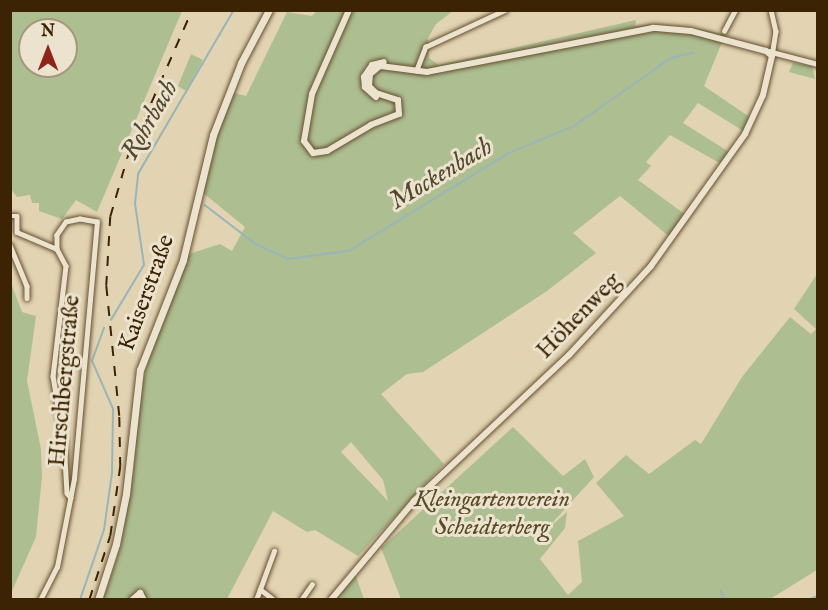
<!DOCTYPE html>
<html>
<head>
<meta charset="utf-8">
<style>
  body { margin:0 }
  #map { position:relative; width:828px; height:610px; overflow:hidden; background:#e2d4b3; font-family:"IM FELL English",serif }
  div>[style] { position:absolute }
  .green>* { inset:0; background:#adbe91 }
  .stream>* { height:1.5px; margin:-0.75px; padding:0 0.75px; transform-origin:0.75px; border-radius:0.75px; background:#99b5b8 }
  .roads { filter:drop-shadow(0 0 2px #664f2f) drop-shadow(0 0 2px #664f2f) }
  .minor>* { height:4.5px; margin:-2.25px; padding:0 2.25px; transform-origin:2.25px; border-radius:2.25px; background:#ece3ce }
  .tertiary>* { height:6px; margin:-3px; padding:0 3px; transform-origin:3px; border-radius:3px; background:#ece3ce }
  .secondary>* { height:7px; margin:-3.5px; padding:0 3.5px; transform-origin:3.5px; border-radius:3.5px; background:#ece3ce }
  .rail>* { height:1.5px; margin-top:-0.75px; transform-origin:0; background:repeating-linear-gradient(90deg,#3c2303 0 10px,transparent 0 20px) }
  span { translate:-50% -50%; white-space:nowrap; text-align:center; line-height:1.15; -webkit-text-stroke:6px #ece3ce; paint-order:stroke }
  .street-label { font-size:24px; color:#3c2303 }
  .park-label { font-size:24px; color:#584a26; font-style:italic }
  .water-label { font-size:26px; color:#534830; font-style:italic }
  .frame { position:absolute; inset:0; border:12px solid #3c2303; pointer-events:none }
  .north { position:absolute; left:18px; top:18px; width:60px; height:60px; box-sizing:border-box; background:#ece3ce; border:2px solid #a6967d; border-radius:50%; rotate:0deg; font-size:16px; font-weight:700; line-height:24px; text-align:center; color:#3c2303 }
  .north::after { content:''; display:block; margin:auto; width:21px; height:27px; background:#8f2418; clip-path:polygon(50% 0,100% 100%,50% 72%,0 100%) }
</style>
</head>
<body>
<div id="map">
  <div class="green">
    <div style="clip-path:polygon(evenodd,317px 10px,453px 11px,436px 24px,428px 38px,429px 58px,439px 65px,636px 20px,635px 26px,654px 24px,706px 30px,725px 35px,704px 86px,751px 118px,745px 132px,698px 103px,683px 123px,731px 153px,723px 165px,670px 135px,646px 162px,651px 166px,638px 180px,686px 215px,670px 237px,620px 196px,573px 233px,596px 253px,547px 291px,423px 372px,407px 374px,381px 394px,444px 464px,358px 556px,315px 530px,307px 532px,273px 511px,227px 599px,103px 600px,121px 545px,134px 467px,139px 398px,151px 350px,189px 254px,220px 244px,232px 251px,245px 227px,202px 192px,211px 147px,231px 92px,246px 96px,287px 12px,312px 16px,317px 10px,351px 442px,383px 480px,388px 501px,341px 452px,351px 442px)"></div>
    <div style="clip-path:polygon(evenodd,10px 11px,182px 11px,97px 212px,76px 200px,62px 219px,39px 211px,39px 203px,32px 203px,30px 195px,17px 197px,11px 189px,10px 11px,30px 30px,66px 30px,66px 66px,30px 66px,30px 30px)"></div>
    <div style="clip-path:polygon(191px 54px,203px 60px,186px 91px,178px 86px)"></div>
    <div style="clip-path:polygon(793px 63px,812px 66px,815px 79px,789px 72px)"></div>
    <div style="clip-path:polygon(817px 274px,817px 570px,770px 599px,401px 599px,381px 548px,513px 427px,563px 476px,585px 459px,594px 477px,544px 532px,567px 512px,565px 528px,540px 559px,568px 595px,582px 582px,578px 541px,624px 516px,596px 483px,626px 455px,649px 474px,695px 440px,701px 444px,742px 377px,790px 317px,811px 334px,816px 329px,794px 309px)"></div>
    <div style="clip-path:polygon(11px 283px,22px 312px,36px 316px,27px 381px,41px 449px,42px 477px,36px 537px,11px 593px)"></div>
    <div style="clip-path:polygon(355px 574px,364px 599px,336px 599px)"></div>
  </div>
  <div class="stream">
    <div style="left:205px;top:205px;width:64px;rotate:37.4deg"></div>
    <div style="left:256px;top:244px;width:35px;rotate:25deg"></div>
    <div style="left:288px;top:259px;width:62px;rotate:-7.5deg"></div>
    <div style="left:349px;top:251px;width:185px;rotate:-31.5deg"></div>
    <div style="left:507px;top:154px;width:73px;rotate:-22.7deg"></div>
    <div style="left:574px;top:126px;width:118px;rotate:-35deg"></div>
    <div style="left:671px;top:58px;width:23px;rotate:-13deg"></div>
    <div style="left:111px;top:320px;width:64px;rotate:-59deg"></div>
    <div style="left:144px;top:265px;width:62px;rotate:-98.4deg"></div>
    <div style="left:135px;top:204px;width:30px;rotate:-84deg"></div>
    <div style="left:138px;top:174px;width:190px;rotate:-59.7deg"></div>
    <div style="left:721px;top:590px;width:11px;rotate:68deg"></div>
    <div style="left:80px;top:600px;width:74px;rotate:-71.1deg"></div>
    <div style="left:104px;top:530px;width:58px;rotate:-82deg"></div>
    <div style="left:112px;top:473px;width:64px;rotate:-89.1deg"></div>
    <div style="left:113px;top:409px;width:52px;rotate:-113.6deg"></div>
    <div style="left:92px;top:361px;width:35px;rotate:-70deg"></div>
    <div style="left:808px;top:600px;width:11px;rotate:-22deg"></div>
  </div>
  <div class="roads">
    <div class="minor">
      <div style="left:771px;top:10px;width:22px;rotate:77deg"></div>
      <div style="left:776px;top:31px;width:24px;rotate:99deg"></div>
      <div style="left:724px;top:31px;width:24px;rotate:-62deg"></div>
      <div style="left:768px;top:51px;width:52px;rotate:14.6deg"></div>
      <div style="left:416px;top:71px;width:26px;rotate:-69deg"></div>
      <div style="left:425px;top:47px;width:88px;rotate:-24.8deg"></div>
      <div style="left:10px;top:216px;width:7px"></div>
      <div style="left:17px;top:216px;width:16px;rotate:90deg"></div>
      <div style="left:17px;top:232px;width:43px;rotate:23deg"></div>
      <div style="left:57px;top:249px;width:19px;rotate:62deg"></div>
      <div style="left:66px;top:266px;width:111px;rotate:96.7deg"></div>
      <div style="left:53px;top:376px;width:66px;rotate:80.4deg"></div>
      <div style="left:64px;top:441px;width:52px;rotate:86.7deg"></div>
      <div style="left:67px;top:493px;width:6px;rotate:51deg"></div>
      <div style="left:10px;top:245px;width:44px;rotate:67.5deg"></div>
      <div style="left:27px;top:286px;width:12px;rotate:90deg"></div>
      <div style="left:260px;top:589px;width:18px;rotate:38deg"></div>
      <div style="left:40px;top:600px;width:37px;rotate:-63deg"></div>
      <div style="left:57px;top:567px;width:90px;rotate:-79.1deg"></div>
      <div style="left:74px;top:479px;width:258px;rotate:-84.9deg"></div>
      <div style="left:97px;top:222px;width:17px;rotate:-170deg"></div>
      <div style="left:80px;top:219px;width:14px;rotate:168deg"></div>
      <div style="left:66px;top:222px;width:16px;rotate:125deg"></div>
      <div style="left:57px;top:235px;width:14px;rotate:90deg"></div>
      <div style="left:256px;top:600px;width:52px;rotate:-69.8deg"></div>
      <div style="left:301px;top:600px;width:19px;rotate:-55deg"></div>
    </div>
    <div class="tertiary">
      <div style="left:376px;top:97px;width:15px;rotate:-138deg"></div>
      <div style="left:365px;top:87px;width:10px;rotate:-96deg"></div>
      <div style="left:364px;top:77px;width:14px;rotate:-56deg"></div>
      <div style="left:372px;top:65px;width:12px;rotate:-14deg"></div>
      <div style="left:132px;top:600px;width:11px;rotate:-41deg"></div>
      <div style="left:140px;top:593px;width:8px;rotate:60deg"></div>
      <div style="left:331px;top:600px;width:129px;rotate:-50deg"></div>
      <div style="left:414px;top:501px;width:213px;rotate:-43.3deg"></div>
      <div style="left:569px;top:355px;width:121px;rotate:-47.3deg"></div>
      <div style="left:651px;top:266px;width:162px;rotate:-54.5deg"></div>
      <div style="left:745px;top:134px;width:43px;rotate:-65.2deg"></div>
      <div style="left:763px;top:95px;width:40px;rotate:-77deg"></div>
      <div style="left:772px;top:56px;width:8px;rotate:-140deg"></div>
      <div style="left:766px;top:51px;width:78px;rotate:-165.1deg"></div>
      <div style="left:691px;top:31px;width:38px;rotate:-175deg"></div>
      <div style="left:653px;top:28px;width:230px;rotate:169deg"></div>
      <div style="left:427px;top:72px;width:47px;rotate:-172.7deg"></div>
      <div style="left:380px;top:66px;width:13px;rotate:141deg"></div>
      <div style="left:370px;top:74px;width:12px;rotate:95deg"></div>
      <div style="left:369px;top:86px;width:10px;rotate:45deg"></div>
      <div style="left:376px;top:93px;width:23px;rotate:18deg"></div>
      <div style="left:398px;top:100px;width:14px;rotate:86deg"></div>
      <div style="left:399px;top:114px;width:30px;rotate:159deg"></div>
      <div style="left:371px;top:125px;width:51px;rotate:149.4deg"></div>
      <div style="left:327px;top:151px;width:14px;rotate:172deg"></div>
      <div style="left:313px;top:153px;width:15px;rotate:-127deg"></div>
      <div style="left:304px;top:141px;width:48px;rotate:-80.3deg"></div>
      <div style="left:312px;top:94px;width:92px;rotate:-66.2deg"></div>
    </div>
    <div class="secondary">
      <div style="left:98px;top:600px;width:59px;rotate:-72.2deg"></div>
      <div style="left:116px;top:544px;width:51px;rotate:-78.7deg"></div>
      <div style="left:126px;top:494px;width:125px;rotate:-83.6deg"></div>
      <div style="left:140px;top:370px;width:118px;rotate:-68.6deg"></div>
      <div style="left:183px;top:260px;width:129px;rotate:-76.5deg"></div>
      <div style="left:213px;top:135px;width:77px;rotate:-68.7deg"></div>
      <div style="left:241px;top:63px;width:60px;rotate:-62.2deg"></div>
    </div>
  </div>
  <div class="rail">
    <div style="left:89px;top:600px;width:67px;rotate:-71.8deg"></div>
    <div style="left:110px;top:536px;width:70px;rotate:-81.8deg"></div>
    <div style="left:120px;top:467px;width:51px;rotate:-91.1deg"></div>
    <div style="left:119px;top:416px;width:131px;rotate:-95.7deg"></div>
    <div style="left:106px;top:286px;width:69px;rotate:-86.7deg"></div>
    <div style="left:110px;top:217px;width:61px;rotate:-73.9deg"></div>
    <div style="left:127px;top:158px;width:162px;rotate:-66.3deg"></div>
  </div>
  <div class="street-label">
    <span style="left:147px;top:293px;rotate:-70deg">Kaiserstraße</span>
    <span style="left:579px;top:316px;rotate:-46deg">Höhenweg</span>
    <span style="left:65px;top:381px;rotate:-85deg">Hirschbergstraße</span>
  </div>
  <div class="park-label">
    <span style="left:492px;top:514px">Kleingartenverein<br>Scheidterberg</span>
  </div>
  <div class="water-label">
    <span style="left:150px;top:120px;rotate:-60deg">Rohrbach</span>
    <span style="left:441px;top:174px;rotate:-31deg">Mockenbach</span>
  </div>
  <div class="frame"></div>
  <div class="north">N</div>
</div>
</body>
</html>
